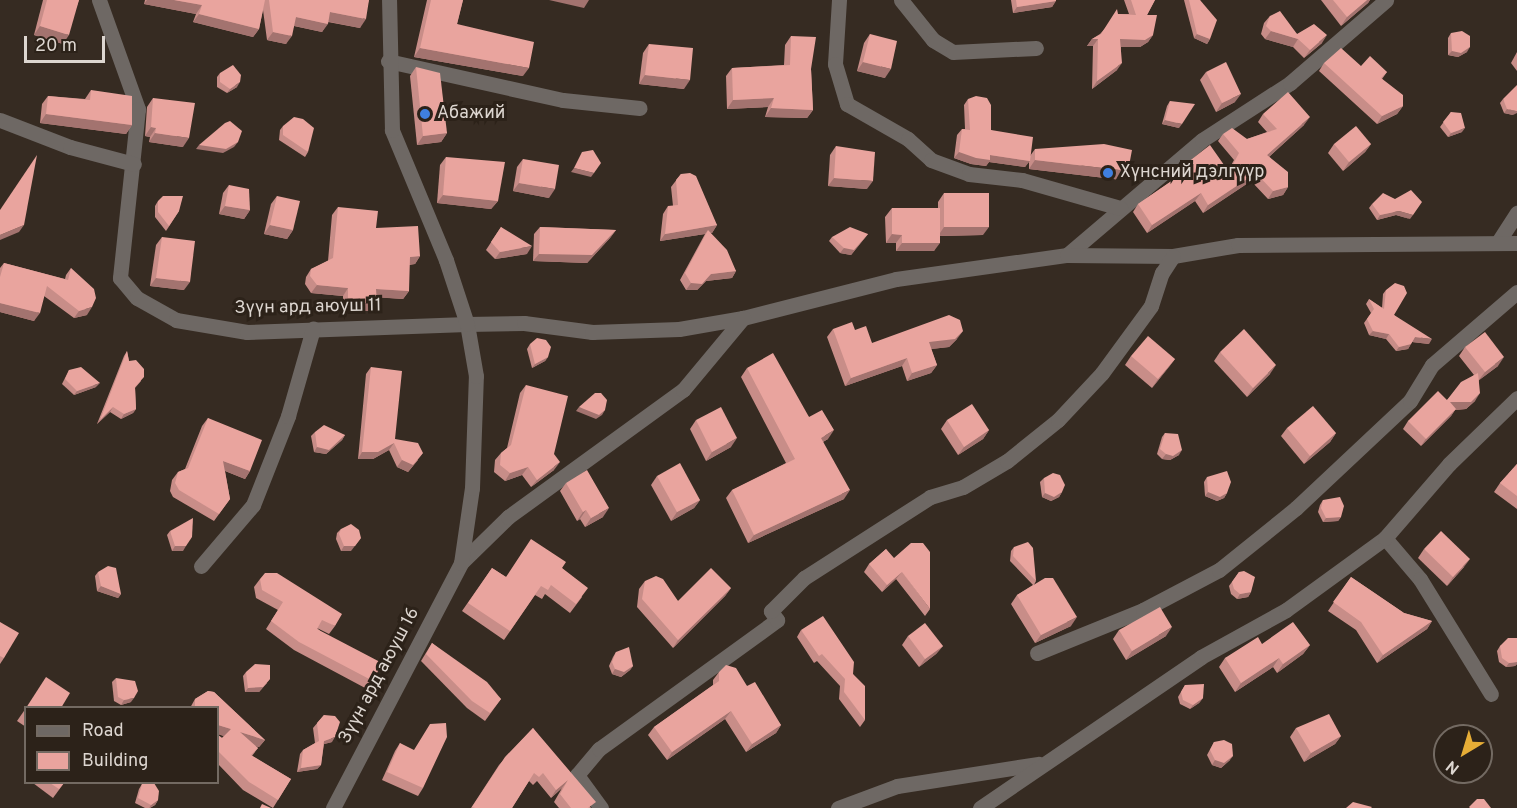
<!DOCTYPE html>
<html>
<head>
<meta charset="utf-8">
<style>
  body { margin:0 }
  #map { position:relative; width:1517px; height:808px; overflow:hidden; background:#362b22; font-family:Overpass,sans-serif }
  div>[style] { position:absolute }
  .minor>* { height:15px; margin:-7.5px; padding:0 7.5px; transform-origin:7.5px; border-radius:7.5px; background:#6e6864 }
  .wall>* { inset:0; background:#c88d88 }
  .shaded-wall>* { inset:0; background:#a3736f }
  .building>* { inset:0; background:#e9a49e }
  .dots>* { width:16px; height:16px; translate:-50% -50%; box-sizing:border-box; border:3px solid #2c2219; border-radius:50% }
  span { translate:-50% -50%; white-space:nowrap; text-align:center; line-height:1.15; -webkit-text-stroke:6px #2c2219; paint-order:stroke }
  .poi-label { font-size:18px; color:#ddd6d0 }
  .left { translate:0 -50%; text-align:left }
  .street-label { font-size:18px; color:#ddd6d0 }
  .legend { position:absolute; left:24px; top:706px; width:195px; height:78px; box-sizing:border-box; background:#2c2219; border:2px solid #736a62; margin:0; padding:8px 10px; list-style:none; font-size:18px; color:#ddd6d0 }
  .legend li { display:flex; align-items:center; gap:12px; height:30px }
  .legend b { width:30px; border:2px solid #736a62 }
  .north { position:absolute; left:1433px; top:724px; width:60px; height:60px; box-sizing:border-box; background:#2c2219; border:2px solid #736a62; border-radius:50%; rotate:218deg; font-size:16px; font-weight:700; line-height:24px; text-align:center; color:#ddd6d0 }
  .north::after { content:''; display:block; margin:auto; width:21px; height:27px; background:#e6ad36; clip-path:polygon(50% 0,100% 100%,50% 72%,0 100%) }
  .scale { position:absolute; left:24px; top:36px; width:81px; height:27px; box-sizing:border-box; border:3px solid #ddd6d0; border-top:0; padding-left:8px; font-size:18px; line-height:21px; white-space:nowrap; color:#ddd6d0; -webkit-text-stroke:4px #2c2219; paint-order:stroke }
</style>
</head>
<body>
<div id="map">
  <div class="minor">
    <div style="left:99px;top:0;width:116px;rotate:70.3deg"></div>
    <div style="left:138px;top:109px;width:170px;rotate:96.1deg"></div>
    <div style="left:120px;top:278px;width:26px;rotate:50deg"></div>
    <div style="left:137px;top:298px;width:45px;rotate:29.4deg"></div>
    <div style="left:176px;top:320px;width:72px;rotate:9.6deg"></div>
    <div style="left:247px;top:332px;width:220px;rotate:-2.1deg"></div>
    <div style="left:467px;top:324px;width:57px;rotate:-1deg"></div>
    <div style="left:524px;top:323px;width:69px;rotate:7.5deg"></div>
    <div style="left:592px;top:332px;width:87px;rotate:-2deg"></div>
    <div style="left:679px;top:329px;width:65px;rotate:-9.8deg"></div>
    <div style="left:743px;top:318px;width:158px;rotate:-14.3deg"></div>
    <div style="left:896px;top:279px;width:173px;rotate:-8deg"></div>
    <div style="left:1067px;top:255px;width:177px;rotate:-40.4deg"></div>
    <div style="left:1202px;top:140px;width:105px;rotate:-32.9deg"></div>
    <div style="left:1290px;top:83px;width:127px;rotate:-40.8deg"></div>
    <div style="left:839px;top:0;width:64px;rotate:93.6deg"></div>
    <div style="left:835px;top:64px;width:42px;rotate:73.3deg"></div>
    <div style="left:847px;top:104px;width:70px;rotate:29.8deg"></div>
    <div style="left:908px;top:139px;width:31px;rotate:42deg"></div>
    <div style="left:931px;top:160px;width:40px;rotate:20.2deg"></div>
    <div style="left:969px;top:174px;width:53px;rotate:6.5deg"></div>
    <div style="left:1022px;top:180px;width:102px;rotate:15.9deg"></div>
    <div style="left:901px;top:0;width:51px;rotate:51.3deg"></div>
    <div style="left:933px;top:40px;width:23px;rotate:31deg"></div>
    <div style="left:953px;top:52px;width:83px;rotate:-2.8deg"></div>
    <div style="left:388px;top:61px;width:179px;rotate:12.6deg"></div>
    <div style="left:563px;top:100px;width:77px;rotate:5.9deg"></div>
    <div style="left:0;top:120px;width:75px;rotate:21.1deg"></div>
    <div style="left:70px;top:147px;width:66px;rotate:14.9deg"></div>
    <div style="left:1498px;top:242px;width:35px;rotate:-57deg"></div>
    <div style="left:1067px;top:255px;width:106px;rotate:0.5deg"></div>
    <div style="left:1173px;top:256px;width:66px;rotate:-9.6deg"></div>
    <div style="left:1238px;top:245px;width:279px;rotate:-0.4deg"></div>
    <div style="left:1385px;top:538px;width:54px;rotate:49.5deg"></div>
    <div style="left:1420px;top:579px;width:135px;rotate:58.3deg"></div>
    <div style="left:461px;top:563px;width:66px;rotate:-44.4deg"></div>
    <div style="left:508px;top:517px;width:216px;rotate:-36deg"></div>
    <div style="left:683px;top:390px;width:94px;rotate:-50.2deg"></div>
    <div style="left:201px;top:566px;width:80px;rotate:-49.6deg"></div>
    <div style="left:253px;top:505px;width:96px;rotate:-68.5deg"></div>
    <div style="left:288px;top:416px;width:91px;rotate:-74deg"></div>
    <div style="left:1037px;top:653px;width:114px;rotate:-22.1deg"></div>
    <div style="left:1143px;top:610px;width:86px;rotate:-27.8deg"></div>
    <div style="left:1219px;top:570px;width:99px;rotate:-38.8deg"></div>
    <div style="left:1296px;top:508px;width:156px;rotate:-43.2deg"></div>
    <div style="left:1410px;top:401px;width:42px;rotate:-58.6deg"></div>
    <div style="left:1432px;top:365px;width:112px;rotate:-40.7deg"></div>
    <div style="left:333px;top:808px;width:276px;rotate:-62.4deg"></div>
    <div style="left:461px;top:563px;width:76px;rotate:-81.7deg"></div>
    <div style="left:472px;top:488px;width:112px;rotate:-88deg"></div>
    <div style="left:476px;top:376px;width:53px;rotate:-99.8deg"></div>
    <div style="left:467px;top:324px;width:67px;rotate:-108.2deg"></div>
    <div style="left:446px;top:260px;width:141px;rotate:-112.6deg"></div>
    <div style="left:392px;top:130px;width:130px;rotate:-91.3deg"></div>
    <div style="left:601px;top:808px;width:41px;rotate:-126deg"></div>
    <div style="left:577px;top:775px;width:34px;rotate:-50deg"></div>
    <div style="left:599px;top:749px;width:220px;rotate:-35.9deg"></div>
    <div style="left:777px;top:620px;width:11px;rotate:-124deg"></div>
    <div style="left:771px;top:611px;width:47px;rotate:-45deg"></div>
    <div style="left:804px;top:578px;width:150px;rotate:-32.7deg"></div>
    <div style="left:930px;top:497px;width:34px;rotate:-17deg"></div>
    <div style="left:963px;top:487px;width:51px;rotate:-30.6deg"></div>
    <div style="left:1007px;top:461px;width:65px;rotate:-38.8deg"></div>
    <div style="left:1058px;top:420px;width:64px;rotate:-46.9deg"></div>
    <div style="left:1102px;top:373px;width:83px;rotate:-53.8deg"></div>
    <div style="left:1151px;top:306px;width:35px;rotate:-72deg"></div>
    <div style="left:1162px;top:273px;width:20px;rotate:-57deg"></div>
    <div style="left:838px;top:808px;width:63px;rotate:-20.4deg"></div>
    <div style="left:897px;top:786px;width:143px;rotate:-8.9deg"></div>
    <div style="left:980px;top:808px;width:268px;rotate:-34.3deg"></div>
    <div style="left:1201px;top:657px;width:97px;rotate:-28.9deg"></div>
    <div style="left:1286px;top:610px;width:122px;rotate:-36deg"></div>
    <div style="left:1385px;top:538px;width:98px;rotate:-49.1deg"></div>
    <div style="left:1449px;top:464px;width:95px;rotate:-44.1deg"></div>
  </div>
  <div class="wall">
    <div style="clip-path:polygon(43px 0,79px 0,63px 44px,34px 35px)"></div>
    <div style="clip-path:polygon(145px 0,369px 0,360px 28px,328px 22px,322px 32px,294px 26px,286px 44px,267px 40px,263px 10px,259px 29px,253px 37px,193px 22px,196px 14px,144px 4px)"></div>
    <div style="clip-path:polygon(427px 0,463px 0,457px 24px,523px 76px,414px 57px)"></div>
    <div style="clip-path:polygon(1011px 0,1056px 0,1052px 7px,1013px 13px)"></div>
    <div style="clip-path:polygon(1124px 0,1155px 0,1147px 15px,1153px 35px,1148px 42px,1140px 47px,1121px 47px,1117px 70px,1092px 89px,1093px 46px,1087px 46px,1092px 39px,1100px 34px,1118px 14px,1129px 14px)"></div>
    <div style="clip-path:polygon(1184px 0,1200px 0,1210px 39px,1207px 44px,1194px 38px)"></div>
    <div style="clip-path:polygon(1321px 0,1370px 0,1368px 3px,1341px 26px)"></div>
    <div style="clip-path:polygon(1270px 16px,1297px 34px,1322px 43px,1304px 58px,1293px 47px,1265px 39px,1261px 34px,1264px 23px)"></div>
    <div style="clip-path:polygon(1451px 33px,1467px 52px,1458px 57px,1448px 55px,1448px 38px)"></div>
    <div style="clip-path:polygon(870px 34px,885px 78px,857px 71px,864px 43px)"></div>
    <div style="clip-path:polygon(791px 36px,811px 69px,813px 110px,807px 118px,765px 117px,768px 107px,727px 109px,726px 76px,732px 68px,784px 65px,785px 45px)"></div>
    <div style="clip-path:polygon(649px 44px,684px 89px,639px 84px,643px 53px)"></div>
    <div style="clip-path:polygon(1517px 52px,1517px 71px,1511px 63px)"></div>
    <div style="clip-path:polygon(1324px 63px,1361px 66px,1387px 72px,1382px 79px,1403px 106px,1397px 114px,1377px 124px,1319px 71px)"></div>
    <div style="clip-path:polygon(416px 67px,447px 133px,441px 142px,417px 145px,410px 76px)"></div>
    <div style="clip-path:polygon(1206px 72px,1235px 102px,1216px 112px,1200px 80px)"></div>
    <div style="clip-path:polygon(220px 73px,237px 87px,227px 93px,217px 87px,217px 77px)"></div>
    <div style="clip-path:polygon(91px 90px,132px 125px,126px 134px,40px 123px,42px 104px,48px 96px,85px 99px)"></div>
    <div style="clip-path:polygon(153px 98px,183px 147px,149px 142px,150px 137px,145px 136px,147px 107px)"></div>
    <div style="clip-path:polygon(968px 99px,991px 130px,1030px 156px,1035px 149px,1122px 180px,1029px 169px,1029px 161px,1025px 167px,989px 162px,986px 166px,971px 164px,954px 158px,957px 135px,962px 129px,965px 129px,964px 105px)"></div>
    <div style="clip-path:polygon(1503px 99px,1513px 115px,1504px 113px,1500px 103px)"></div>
    <div style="clip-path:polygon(1170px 101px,1179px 128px,1162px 124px,1167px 106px)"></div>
    <div style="clip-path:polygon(1451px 112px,1462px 132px,1448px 137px,1440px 127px)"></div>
    <div style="clip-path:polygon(1263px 114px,1304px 125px,1269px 157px,1288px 187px,1283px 195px,1268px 199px,1251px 181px,1203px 213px,1195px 201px,1147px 233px,1133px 212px,1138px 204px,1179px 176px,1177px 174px,1183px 166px,1228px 171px,1234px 160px,1218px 141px,1223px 134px,1247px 139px,1267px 132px,1258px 122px)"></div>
    <div style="clip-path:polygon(283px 126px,308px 152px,305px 157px,279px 140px,280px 130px)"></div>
    <div style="clip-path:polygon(1334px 144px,1371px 144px,1365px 152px,1343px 171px,1328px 153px)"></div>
    <div style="clip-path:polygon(836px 146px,867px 189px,828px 186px,830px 155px)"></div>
    <div style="clip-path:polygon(446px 157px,498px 201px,491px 209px,437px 203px,440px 165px)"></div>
    <div style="clip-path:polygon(523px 159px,549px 198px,513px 191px,517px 167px)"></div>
    <div style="clip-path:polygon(681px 174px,717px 225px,712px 233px,710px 233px,736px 271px,732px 278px,706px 281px,697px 290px,686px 290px,680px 280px,705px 234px,660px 241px,663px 214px,668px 206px,673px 206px,671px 187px)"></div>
    <div style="clip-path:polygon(229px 185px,250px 210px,244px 219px,219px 214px,223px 193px)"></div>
    <div style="clip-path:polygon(944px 193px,983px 235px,940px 236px,934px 251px,896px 251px,896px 243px,886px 243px,885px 217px,892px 208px,938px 208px,938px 202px)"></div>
    <div style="clip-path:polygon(277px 196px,293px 230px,287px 239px,264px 234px,271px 204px)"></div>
    <div style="clip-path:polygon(158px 201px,179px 211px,166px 231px,155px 217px,155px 206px)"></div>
    <div style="clip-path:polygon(1372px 204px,1410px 219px,1396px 215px,1377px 220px,1369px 208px)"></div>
    <div style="clip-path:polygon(338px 207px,376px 228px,420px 256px,415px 264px,409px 265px,409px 291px,403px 299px,376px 297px,371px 311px,343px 311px,343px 296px,311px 293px,305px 284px,306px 277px,311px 269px,328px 261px,332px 215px)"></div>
    <div style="clip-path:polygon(501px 227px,527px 254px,495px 259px,486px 250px)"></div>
    <div style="clip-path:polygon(540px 227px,616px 230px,610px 238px,587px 263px,533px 261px,534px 234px)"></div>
    <div style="clip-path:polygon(868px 234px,851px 255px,840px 253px,829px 241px,832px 237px)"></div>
    <div style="clip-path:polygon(162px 237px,184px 290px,150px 286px,156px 245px)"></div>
    <div style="clip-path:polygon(4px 263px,65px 279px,66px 275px,71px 268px,87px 315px,74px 318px,44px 296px,34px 321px,0 312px,0 268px)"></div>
    <div style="clip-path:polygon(1386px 290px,1394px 315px,1429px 344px,1412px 342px,1408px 349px,1396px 351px,1386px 339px,1369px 335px,1364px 323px,1371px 313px,1366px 304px,1369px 299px,1382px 308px,1383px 294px)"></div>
    <div style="clip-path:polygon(833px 329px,855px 330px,872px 343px,957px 339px,949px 347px,931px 349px,937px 365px,931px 373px,907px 381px,902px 366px,845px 386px,827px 337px)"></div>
    <div style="clip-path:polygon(530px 344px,548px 357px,545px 361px,532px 368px,527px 349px)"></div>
    <div style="clip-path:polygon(1465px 347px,1498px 366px,1479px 380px,1475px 401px,1466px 409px,1455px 410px,1451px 416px,1421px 446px,1403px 429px,1408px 421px,1447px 400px,1474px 375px,1459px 356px)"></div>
    <div style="clip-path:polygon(127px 351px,129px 361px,141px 381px,135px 388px,136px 409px,133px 413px,121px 419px,110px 412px,97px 424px,124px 356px)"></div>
    <div style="clip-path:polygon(1220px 352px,1270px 374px,1247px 397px,1214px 361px)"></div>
    <div style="clip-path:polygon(1131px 356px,1175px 359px,1152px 388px,1125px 365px)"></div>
    <div style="clip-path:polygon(371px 367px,395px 439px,418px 460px,408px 472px,397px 467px,389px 450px,373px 459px,358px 459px,366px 374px)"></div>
    <div style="clip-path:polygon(747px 368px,809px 417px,828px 439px,823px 442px,844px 499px,748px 543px,726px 498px,732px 490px,786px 463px,741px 377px)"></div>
    <div style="clip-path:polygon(69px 370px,96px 387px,74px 395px,62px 384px)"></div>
    <div style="clip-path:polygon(526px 385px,554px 454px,554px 470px,531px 487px,522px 475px,505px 481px,494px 472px,495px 460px,501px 453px,507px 448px,520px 393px)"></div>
    <div style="clip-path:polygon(208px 418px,250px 471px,245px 479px,225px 471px,230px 499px,214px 521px,173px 497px,170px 491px,172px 480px,178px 472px,185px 469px,202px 426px)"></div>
    <div style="clip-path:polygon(696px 420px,731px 447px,706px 461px,690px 429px)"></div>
    <div style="clip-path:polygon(947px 420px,989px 430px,983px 439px,958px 455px,941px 429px)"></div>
    <div style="clip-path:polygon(1287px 428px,1336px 433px,1330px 442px,1304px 464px,1281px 436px)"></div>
    <div style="clip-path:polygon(315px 432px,345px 435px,342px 440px,326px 454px,314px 452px,311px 436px)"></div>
    <div style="clip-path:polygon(1165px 433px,1179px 455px,1170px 460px,1162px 459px,1157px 454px,1162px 437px)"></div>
    <div style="clip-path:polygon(1517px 464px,1517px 509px,1494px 492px,1500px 483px)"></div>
    <div style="clip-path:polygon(657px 476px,700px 500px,694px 508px,671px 521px,651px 485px)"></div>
    <div style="clip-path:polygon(1207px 477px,1227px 493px,1224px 498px,1217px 501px,1205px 496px,1204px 482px)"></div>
    <div style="clip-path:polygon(1044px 478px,1062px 492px,1059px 497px,1051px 501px,1042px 497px,1040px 482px)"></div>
    <div style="clip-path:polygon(566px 483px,603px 517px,585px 527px,580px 519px,577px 521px,560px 491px)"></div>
    <div style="clip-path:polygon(1323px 500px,1341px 517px,1338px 521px,1323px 522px,1318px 512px,1320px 505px)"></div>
    <div style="clip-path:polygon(341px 529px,351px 551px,341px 551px,336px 539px,337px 533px)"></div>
    <div style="clip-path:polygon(170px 531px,183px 551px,172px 551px,167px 535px)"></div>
    <div style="clip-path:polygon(1014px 547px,1036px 581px,1034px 585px,1071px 626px,1035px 643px,1011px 604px,1017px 595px,1033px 585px,1010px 561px,1011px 551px)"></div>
    <div style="clip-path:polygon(886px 549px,930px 609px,925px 616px,896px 579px,882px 592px,864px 572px,869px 564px)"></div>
    <div style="clip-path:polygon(1424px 549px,1464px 567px,1447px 586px,1418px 558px)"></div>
    <div style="clip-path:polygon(492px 568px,506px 577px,562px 568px,582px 597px,570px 613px,545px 594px,542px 599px,535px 595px,504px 640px,462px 611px)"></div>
    <div style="clip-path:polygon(98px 572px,121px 594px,118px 598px,97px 591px,95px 576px)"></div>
    <div style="clip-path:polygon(1239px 572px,1251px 592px,1248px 597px,1237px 599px,1231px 594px,1229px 586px)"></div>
    <div style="clip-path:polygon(1351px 577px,1404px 613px,1432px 621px,1427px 629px,1377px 663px,1356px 630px,1328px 611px)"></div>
    <div style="clip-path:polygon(260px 579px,335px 626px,329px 634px,317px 628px,373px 681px,367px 689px,294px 650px,266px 629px,278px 610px,256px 598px,254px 587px)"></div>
    <div style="clip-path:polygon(645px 581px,678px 601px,731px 588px,725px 596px,673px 648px,637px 607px,639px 589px)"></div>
    <div style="clip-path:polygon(0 622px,4px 658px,0 664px)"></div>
    <div style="clip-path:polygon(801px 630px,853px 674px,865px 720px,860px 727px,839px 699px,840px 686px,817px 661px,814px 663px,797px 637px)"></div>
    <div style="clip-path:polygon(1119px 630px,1166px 636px,1126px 660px,1113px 639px)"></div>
    <div style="clip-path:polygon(908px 636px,943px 646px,936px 654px,919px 667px,902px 645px)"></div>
    <div style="clip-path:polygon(1517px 638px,1517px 664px,1515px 666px,1506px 667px,1499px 662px,1497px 651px,1500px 646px)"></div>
    <div style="clip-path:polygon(432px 643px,501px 699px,485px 721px,467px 708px,421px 661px)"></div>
    <div style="clip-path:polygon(1262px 644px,1310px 645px,1303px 654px,1277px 673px,1273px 667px,1235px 692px,1219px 667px,1225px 658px)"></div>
    <div style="clip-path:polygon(616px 652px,633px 666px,630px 670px,621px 677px,612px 674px,609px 666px,613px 657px)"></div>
    <div style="clip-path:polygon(246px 672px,267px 683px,259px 692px,245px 692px,243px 676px)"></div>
    <div style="clip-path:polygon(719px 672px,747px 686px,781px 725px,776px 733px,746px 752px,725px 719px,667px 760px,648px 735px,654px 727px,713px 685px,713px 680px)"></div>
    <div style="clip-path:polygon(116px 678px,131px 702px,121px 705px,114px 701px,112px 682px)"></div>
    <div style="clip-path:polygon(1185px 685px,1203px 698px,1199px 703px,1190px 709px,1180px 704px,1178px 697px)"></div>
    <div style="clip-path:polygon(208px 691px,214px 692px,265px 740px,259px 747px,255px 746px,258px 748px,252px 756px,291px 779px,273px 808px,243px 790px,218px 764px,218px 735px,222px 738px,224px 736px,218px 734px,218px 708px,190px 708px,195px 699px)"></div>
    <div style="clip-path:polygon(26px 708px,26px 727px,17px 721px)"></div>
    <div style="clip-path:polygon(324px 715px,332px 742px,324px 744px,321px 765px,317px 769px,297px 772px,300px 754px,303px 750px,315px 743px,313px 728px)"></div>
    <div style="clip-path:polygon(533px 728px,591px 808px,559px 808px,554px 802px,562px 788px,551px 798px,537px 781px,533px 785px,529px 781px,512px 808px,471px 808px,499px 765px)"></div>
    <div style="clip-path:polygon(1296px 728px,1341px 736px,1335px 744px,1304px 762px,1290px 737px)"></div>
    <div style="clip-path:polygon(1214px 742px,1230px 760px,1221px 768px,1212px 765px,1207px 755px)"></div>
    <div style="clip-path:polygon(400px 743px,423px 788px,418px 796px,382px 780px,395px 751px)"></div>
    <div style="clip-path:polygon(33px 783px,64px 783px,53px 798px)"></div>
    <div style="clip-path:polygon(142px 784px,158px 800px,155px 805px,150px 808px,145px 808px,135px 803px,139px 789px)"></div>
  </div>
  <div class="shaded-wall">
    <div style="clip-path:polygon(147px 0,174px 0,202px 5px,196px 14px,144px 4px)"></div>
    <div style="clip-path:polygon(549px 0,589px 0,584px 8px)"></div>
    <div style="clip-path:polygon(1367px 0,1370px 0,1368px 3px,1341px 26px,1347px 17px)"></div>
    <div style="clip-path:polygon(1056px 1px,1052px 7px,1013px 13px,1017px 7px)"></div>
    <div style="clip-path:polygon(330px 12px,366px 19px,360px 28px,325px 21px)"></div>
    <div style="clip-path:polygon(199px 14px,259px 29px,253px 37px,193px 22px)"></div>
    <div style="clip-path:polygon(296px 17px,328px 24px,322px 32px,290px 25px)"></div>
    <div style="clip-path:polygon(40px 26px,69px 35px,63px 44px,34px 35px)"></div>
    <div style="clip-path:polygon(1271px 31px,1298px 39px,1293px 47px,1265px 39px)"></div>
    <div style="clip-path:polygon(273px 32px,292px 36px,286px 44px,267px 40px)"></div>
    <div style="clip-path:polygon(1197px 34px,1210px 39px,1207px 44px,1194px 38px)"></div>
    <div style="clip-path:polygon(1153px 35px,1148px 42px,1140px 47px,1115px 47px,1120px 39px)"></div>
    <div style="clip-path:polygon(1327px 35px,1322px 43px,1304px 58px,1310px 50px)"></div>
    <div style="clip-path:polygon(1092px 39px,1098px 39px,1093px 46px,1087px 46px)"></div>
    <div style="clip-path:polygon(1470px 47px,1467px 52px,1458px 57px,1448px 55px,1452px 51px)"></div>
    <div style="clip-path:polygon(420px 48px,529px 68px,523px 76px,414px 57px)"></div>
    <div style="clip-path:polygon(863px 62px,891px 69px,885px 78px,857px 71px)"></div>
    <div style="clip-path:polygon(1122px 63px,1117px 70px,1092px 89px,1097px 81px)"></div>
    <div style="clip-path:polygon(645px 75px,690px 80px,684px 89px,639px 84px)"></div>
    <div style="clip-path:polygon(240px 82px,237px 87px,227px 93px,230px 89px)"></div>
    <div style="clip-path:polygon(1241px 94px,1235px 102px,1216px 112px,1222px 103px)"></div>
    <div style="clip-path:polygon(774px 98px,768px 107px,727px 109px,733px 100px)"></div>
    <div style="clip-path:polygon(1403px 106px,1397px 114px,1377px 124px,1382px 116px)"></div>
    <div style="clip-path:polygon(771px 108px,813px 110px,807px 118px,765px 117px)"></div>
    <div style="clip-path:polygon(1507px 109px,1517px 111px,1517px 113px,1513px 115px,1504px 113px)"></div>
    <div style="clip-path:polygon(46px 114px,132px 125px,126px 134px,40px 123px)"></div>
    <div style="clip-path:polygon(1310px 117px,1304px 125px,1262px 163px,1267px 155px)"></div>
    <div style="clip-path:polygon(1165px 120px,1182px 124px,1179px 128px,1162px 124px)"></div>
    <div style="clip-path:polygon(151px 127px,156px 128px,150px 137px,145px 136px)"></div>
    <div style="clip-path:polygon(1465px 128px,1462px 132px,1448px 137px,1451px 133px)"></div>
    <div style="clip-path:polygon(155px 133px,189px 138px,183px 147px,149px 142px)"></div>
    <div style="clip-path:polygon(447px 133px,441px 142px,417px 145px,423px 136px)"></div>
    <div style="clip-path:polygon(238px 142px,234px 147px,223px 153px,196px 149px,199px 145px)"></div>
    <div style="clip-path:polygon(1371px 144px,1365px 152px,1343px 171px,1349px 162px)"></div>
    <div style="clip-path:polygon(959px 152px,990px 155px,1030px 161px,1025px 167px,989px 162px,986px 166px,971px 164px,954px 158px)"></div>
    <div style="clip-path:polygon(1035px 160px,1128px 171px,1122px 180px,1029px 169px)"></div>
    <div style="clip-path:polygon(574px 168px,594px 173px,591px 177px,571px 172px)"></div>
    <div style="clip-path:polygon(1256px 173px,1251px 181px,1203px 213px,1208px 205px)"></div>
    <div style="clip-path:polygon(834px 178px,873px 181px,867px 189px,828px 186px)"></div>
    <div style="clip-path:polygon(519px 183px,555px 189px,549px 198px,513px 191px)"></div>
    <div style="clip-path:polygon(1288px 187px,1283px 195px,1268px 199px,1273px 191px)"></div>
    <div style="clip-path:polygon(1201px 193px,1195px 201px,1147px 233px,1152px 225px)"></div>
    <div style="clip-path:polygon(443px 195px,498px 201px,491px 209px,437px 203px)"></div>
    <div style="clip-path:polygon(225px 206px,250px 210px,244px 219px,219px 214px)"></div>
    <div style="clip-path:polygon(1399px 211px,1413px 215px,1410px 219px,1396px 215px,1377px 220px,1380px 215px)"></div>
    <div style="clip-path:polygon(24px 225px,19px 232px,0 240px,0 235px)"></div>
    <div style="clip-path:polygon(270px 225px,293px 230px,287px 239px,264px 234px)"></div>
    <div style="clip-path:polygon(717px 225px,712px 233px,706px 234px,708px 230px,705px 234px,660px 241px,665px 234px)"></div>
    <div style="clip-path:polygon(944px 227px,989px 227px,983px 235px,938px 236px)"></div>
    <div style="clip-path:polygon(616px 230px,610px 238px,587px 263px,533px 261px,539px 254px)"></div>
    <div style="clip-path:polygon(868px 234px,851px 255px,840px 253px,844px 248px)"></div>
    <div style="clip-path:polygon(892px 234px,902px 235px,896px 243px,886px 243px)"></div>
    <div style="clip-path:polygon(902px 243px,940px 243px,934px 251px,896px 251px)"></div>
    <div style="clip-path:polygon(532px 246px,527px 254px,495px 259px,500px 252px)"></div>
    <div style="clip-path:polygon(420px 256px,415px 264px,404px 265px,410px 257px)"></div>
    <div style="clip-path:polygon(736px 271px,732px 278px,706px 281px,697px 290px,686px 290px,691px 283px,711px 274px)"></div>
    <div style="clip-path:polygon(156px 278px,190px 282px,184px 290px,150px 286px)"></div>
    <div style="clip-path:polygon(317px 285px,348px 288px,343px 296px,311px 293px)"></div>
    <div style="clip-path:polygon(376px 289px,409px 291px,403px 299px,371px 297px)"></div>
    <div style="clip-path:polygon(0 303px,40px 313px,34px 321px,0 312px)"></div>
    <div style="clip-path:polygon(348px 303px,377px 303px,371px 311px,343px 311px)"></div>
    <div style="clip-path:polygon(92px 307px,87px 315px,74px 318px,79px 311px)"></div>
    <div style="clip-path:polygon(963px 331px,957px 339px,949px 347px,923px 350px,929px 342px)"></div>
    <div style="clip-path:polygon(1373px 331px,1389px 334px,1386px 339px,1369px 335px)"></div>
    <div style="clip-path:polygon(1415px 337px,1432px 339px,1429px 344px,1412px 342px)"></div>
    <div style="clip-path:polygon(1411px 344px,1408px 349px,1396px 351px,1399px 347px)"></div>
    <div style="clip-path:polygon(548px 357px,545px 361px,532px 368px,535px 364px)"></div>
    <div style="clip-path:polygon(1504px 357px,1498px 366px,1478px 381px,1485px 372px)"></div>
    <div style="clip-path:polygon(907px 358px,902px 366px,845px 386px,851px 378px)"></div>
    <div style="clip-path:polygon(1175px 359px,1169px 367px,1152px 388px,1158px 379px)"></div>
    <div style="clip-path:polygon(937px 365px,931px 373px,907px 381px,912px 373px)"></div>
    <div style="clip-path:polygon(1276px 365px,1270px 374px,1247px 397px,1253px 388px)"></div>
    <div style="clip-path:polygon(100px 383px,96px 387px,74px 395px,77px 391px)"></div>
    <div style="clip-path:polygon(1480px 393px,1475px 401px,1466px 409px,1455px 410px,1451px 416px,1421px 446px,1450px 402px)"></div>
    <div style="clip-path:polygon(113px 407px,110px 412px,97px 424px,100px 420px)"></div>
    <div style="clip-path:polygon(579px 407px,605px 410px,602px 415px,596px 419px,576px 411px)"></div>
    <div style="clip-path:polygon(136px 409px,133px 413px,121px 419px,124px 414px)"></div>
    <div style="clip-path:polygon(834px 430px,828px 439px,815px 446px,821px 438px)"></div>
    <div style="clip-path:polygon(989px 430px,983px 439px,958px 455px,964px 447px)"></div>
    <div style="clip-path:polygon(1336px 433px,1330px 442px,1304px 464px,1310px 456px)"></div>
    <div style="clip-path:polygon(345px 435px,342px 440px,326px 454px,314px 452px,317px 447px)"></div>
    <div style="clip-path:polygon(737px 438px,731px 447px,706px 461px,712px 452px)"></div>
    <div style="clip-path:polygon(394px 443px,389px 450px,373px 459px,358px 459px,362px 452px)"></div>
    <div style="clip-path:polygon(1182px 450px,1179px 455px,1170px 460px,1162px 459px,1166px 454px)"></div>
    <div style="clip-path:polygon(423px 453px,408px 472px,397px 467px,402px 460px)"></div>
    <div style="clip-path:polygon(223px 461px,250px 471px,245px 479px,218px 468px)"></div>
    <div style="clip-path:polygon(560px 462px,554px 470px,531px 487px,537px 480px)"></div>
    <div style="clip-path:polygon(528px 467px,522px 475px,505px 481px,510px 473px)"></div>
    <div style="clip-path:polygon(850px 490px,844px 499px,748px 543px,754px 535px)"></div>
    <div style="clip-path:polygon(1062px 492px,1059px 497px,1051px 501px,1042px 497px,1045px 493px)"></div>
    <div style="clip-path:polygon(1208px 492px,1227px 493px,1224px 498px,1217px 501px,1205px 496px)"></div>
    <div style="clip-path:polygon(700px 500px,694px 508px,671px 521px,677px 512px)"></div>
    <div style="clip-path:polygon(609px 508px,603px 517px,585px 527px,591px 518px)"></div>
    <div style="clip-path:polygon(586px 510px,580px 519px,577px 521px,583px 512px)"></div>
    <div style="clip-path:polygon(1341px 517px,1338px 521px,1323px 522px,1326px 518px)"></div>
    <div style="clip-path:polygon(361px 538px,351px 551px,341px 551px,344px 546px)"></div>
    <div style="clip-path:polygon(175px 546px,186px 546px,183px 551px,172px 551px)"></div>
    <div style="clip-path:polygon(1470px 559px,1464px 567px,1447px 586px,1453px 577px)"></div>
    <div style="clip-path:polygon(902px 572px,896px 579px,882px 592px,887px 585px)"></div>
    <div style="clip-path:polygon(101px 586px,121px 594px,118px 598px,97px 591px)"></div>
    <div style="clip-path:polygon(731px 588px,725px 596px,673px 648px,678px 640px)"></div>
    <div style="clip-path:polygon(1251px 592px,1248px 597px,1237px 599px,1240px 594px)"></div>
    <div style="clip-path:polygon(1077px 617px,1071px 626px,1035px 643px,1041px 635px)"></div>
    <div style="clip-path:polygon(1432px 621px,1427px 629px,1377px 663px,1383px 655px)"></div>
    <div style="clip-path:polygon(1172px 627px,1166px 636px,1126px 660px,1132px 651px)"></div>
    <div style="clip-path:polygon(1310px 645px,1303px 654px,1277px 673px,1283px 664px)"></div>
    <div style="clip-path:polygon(943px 646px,936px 654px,919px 667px,925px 659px)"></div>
    <div style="clip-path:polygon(1279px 658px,1273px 667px,1235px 692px,1241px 683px)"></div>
    <div style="clip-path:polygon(1517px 662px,1517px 664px,1515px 666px,1506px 667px,1509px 663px)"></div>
    <div style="clip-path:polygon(633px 666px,630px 670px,621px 677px,612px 674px,615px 669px)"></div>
    <div style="clip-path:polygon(270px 679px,259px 692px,245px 692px,248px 688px)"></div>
    <div style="clip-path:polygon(134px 698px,131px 702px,121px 705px,124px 700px)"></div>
    <div style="clip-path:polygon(1203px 698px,1199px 703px,1190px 709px,1193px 705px)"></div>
    <div style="clip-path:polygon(731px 711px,725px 719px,667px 760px,672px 752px)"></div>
    <div style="clip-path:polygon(218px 725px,231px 729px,226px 737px,218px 734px)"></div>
    <div style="clip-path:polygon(781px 725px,776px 733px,746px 752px,752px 744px)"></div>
    <div style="clip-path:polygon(240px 732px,265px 740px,259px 747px,234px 739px)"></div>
    <div style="clip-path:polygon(1341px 736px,1335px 744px,1304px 762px,1311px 753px)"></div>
    <div style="clip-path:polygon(335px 737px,332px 742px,321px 745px,324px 741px)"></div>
    <div style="clip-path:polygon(1233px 756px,1230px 760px,1221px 768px,1212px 765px,1215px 760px)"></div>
    <div style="clip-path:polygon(321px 765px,317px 769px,297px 772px,301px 768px)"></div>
    <div style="clip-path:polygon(568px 780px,562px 788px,551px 798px,556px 790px)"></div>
    <div style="clip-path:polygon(158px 800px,155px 805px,149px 808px,151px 805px)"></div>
  </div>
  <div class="building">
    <div style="clip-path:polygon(47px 0,79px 0,69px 35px,40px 26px)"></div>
    <div style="clip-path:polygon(174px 0,265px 0,259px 29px,199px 14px,202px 5px)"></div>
    <div style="clip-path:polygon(269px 0,369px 0,366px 19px,330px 12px,328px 24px,296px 17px,292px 36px,273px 32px)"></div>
    <div style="clip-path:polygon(431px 0,463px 0,457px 24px,534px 42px,529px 68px,420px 48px)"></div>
    <div style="clip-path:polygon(1016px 0,1056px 0,1056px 1px,1017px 7px)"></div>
    <div style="clip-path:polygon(1131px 0,1155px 0,1147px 15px,1157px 15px,1153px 35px,1145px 40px,1120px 39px,1122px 63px,1097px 81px,1098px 39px,1092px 39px,1101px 34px,1117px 9px,1118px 14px,1136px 15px)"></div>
    <div style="clip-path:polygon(1189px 0,1200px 0,1217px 20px,1210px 39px,1197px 34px)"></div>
    <div style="clip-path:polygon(1333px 0,1367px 0,1347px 17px)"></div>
    <div style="clip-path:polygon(1280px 11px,1297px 34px,1314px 24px,1327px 35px,1310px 50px,1298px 39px,1271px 31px,1266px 26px,1270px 16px)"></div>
    <div style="clip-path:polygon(1462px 31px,1470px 36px,1470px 47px,1461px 53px,1452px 51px,1451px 33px)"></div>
    <div style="clip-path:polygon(870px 34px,897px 41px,891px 69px,863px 62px)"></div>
    <div style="clip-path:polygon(791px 36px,816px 37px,811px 69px,813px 110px,771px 108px,774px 98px,733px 100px,732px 68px,790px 65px)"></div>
    <div style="clip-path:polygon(649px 44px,693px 48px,690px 80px,645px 75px)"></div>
    <div style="clip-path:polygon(1341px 48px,1361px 66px,1370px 56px,1387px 72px,1381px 78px,1403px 95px,1403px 106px,1382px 116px,1324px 63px)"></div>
    <div style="clip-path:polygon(1226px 62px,1241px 94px,1222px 103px,1206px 72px)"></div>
    <div style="clip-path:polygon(233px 65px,241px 75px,240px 82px,230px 89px,220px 82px,220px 73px)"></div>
    <div style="clip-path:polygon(416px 67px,440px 73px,447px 133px,423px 136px)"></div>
    <div style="clip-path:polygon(1517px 85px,1517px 111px,1516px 111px,1507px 109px,1503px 99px)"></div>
    <div style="clip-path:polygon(91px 90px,132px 96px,132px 125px,46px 114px,48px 96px,90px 100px)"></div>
    <div style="clip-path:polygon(1288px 92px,1310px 117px,1267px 155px,1288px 172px,1288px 187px,1273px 191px,1256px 173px,1208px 205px,1201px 193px,1152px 225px,1138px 204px,1186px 171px,1183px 166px,1210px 145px,1229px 172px,1239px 153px,1223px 134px,1232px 128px,1247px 139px,1277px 129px,1263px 114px)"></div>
    <div style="clip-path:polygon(976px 96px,987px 98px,991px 105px,991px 130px,1033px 137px,1030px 161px,990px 155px,990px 160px,976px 158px,959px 152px,962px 129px,970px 130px,968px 99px)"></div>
    <div style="clip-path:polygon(153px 98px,195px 103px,189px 138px,155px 133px,156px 128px,151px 127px)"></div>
    <div style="clip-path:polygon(1170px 101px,1195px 104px,1182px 124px,1165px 120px)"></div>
    <div style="clip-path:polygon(1451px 112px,1461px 113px,1465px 128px,1451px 133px,1443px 122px)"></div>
    <div style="clip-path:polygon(294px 117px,303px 119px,314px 128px,308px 152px,283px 135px,283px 126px)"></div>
    <div style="clip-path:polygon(230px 121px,242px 131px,238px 142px,226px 149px,199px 145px,225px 123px)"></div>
    <div style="clip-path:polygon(1356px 126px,1371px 144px,1349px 162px,1334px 144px)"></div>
    <div style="clip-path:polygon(1104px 144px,1132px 150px,1128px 171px,1035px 160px,1035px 149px)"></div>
    <div style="clip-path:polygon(836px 146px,875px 152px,873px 181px,834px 178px)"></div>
    <div style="clip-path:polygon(593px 150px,601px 163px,594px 173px,574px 168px,582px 152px)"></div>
    <div style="clip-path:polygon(37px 155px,24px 225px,0 235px,0 210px)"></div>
    <div style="clip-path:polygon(446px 157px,505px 162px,498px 201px,443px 195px)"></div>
    <div style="clip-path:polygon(523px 159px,559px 165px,555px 189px,519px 183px)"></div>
    <div style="clip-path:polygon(690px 173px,696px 176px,717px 225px,665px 234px,668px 206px,678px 205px,676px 180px,681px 174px)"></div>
    <div style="clip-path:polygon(229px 185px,249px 189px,250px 210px,225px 206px)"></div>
    <div style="clip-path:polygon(1411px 190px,1422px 202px,1413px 215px,1399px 211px,1380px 215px,1372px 204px,1383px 193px,1395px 199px)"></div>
    <div style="clip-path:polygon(944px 193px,989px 193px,989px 227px,944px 227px)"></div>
    <div style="clip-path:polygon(163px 196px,183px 196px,179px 211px,169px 226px,158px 212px,158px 201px)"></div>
    <div style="clip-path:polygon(277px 196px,300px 201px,293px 230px,270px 225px)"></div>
    <div style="clip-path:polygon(338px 207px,378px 211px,376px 228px,418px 226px,420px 256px,410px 257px,409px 291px,376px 289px,377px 303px,348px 303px,348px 288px,317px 285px,310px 276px,311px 269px,333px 258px)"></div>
    <div style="clip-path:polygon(892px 208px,940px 208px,940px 243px,902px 243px,902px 235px,892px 234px)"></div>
    <div style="clip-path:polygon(501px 227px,532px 246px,500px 252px,491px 242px)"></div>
    <div style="clip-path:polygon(540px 227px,616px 230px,592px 255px,539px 254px)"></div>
    <div style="clip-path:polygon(850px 227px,868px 234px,854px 250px,844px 248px,832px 237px)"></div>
    <div style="clip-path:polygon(708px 230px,727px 250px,736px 271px,711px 274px,702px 284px,691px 283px,685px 273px)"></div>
    <div style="clip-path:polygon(162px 237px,195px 241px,190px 282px,156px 278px)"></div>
    <div style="clip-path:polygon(4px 263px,68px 280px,71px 268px,94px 289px,96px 298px,92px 307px,79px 311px,47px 286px,40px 313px,0 303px,0 277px)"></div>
    <div style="clip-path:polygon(1395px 283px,1404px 286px,1407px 293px,1394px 315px,1432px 339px,1415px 337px,1411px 344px,1399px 347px,1389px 334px,1373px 331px,1367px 319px,1374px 309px,1369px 299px,1384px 309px,1386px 290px)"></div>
    <div style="clip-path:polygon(949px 315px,960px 320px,963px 331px,955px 339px,929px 342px,937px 365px,912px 373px,907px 358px,851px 378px,833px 329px,852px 322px,855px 330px,866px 326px,872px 343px)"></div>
    <div style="clip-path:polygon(1244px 329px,1276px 365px,1253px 388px,1220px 352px)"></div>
    <div style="clip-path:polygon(1485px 332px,1504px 357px,1485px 372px,1465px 347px)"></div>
    <div style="clip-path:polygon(1148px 336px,1175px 359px,1158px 379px,1131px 356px)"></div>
    <div style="clip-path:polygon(537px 338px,546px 340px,551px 347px,548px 357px,535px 364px,530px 344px)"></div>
    <div style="clip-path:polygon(127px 351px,129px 361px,136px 360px,144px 369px,144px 377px,135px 387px,136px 409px,124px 414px,113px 407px,100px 420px)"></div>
    <div style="clip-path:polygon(773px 353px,809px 417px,822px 410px,834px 430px,821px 438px,850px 490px,754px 535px,732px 490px,795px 459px,747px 368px)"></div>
    <div style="clip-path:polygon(81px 367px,100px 383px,77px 391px,65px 379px,69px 370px)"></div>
    <div style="clip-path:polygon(371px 367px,402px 371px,395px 439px,418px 443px,423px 453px,413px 465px,402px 460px,394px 443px,378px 452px,362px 452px)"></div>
    <div style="clip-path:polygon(1478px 373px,1480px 393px,1471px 402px,1450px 402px,1456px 409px,1426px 439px,1408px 421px,1438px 391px,1447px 400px,1461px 382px)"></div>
    <div style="clip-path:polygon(526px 385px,568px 396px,554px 454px,560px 462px,537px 480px,528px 467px,510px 473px,500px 465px,501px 453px,511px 445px)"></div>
    <div style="clip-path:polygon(595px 393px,601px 393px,607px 400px,605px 410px,599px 415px,579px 407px)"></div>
    <div style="clip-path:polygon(972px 404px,989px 430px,964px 447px,947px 420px)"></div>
    <div style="clip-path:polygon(1313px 406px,1336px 433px,1310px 456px,1287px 428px)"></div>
    <div style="clip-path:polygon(721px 407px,737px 438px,712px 452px,696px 420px)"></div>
    <div style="clip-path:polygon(208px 418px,262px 440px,250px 471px,223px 461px,230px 499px,219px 514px,179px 490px,175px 483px,178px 472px,188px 468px)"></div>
    <div style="clip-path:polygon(324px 425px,345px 435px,329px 450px,317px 447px,315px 432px)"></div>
    <div style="clip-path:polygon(1165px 433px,1178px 434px,1182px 450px,1173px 456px,1166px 454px,1160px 449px)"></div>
    <div style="clip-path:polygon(680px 463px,700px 500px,677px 512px,657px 476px)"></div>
    <div style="clip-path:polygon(1517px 464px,1517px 496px,1500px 483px)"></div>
    <div style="clip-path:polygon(587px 470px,609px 508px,591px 518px,586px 510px,583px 512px,566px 483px)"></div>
    <div style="clip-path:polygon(1227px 471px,1231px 482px,1227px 493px,1220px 497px,1208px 492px,1207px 477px)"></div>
    <div style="clip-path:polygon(1053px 473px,1060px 475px,1065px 485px,1062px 492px,1054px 497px,1045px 493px,1044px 478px)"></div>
    <div style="clip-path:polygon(1340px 497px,1344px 506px,1341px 517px,1326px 518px,1321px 508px,1323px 500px)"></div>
    <div style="clip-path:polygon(193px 518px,192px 537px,186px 546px,175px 546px,170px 531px)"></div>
    <div style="clip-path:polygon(351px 524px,359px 530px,361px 538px,355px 546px,344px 546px,339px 534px,341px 529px)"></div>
    <div style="clip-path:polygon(1441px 531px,1470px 559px,1453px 577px,1424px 549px)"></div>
    <div style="clip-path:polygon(531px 539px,566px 562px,562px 568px,588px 588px,576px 604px,551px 585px,548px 590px,541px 586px,510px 631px,468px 603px,492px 568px,506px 577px)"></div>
    <div style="clip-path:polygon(1028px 542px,1033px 548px,1036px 581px,1013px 556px,1014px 547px)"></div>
    <div style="clip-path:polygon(911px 543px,923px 543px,930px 552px,930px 609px,902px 572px,887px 585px,869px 564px,886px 549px,894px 558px)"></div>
    <div style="clip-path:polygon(108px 566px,116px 568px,121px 594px,101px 586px,98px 572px)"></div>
    <div style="clip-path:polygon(711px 568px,731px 588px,678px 640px,642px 599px,645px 581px,656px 576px,663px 579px,678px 601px)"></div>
    <div style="clip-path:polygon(1244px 571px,1255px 577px,1251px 592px,1240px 594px,1234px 589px,1232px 582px,1239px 572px)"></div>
    <div style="clip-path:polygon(265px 573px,277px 573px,342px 614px,335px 626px,322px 620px,317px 629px,382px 663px,373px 681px,299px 642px,271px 621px,283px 602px,262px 590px,260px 579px)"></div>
    <div style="clip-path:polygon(1351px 577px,1404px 613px,1432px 621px,1383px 655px,1361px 622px,1333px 602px)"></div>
    <div style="clip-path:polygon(1045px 578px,1053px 578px,1077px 617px,1041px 635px,1017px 595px)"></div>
    <div style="clip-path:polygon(1160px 607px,1172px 627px,1132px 651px,1119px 630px)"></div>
    <div style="clip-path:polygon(823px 616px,854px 662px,853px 674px,865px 686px,865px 720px,844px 692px,845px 679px,822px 654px,819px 656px,801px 630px)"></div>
    <div style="clip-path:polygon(0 622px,19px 633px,4px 658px,0 656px)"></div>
    <div style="clip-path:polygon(1293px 622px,1310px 645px,1283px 664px,1279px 658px,1241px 683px,1225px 658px,1258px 637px,1262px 644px)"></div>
    <div style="clip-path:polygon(925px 623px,943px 646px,925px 659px,908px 636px)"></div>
    <div style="clip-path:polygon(1508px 638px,1517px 638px,1517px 662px,1509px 663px,1502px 658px,1500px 646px)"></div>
    <div style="clip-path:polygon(432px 643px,487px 682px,501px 699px,490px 713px,472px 701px,426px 654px)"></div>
    <div style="clip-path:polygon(629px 647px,633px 666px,624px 672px,615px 669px,612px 662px,616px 652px)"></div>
    <div style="clip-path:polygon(255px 664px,270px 665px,270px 679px,263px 687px,248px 688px,246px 672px)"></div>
    <div style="clip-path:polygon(726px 665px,736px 668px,747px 686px,755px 682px,781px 725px,752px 744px,731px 711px,672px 752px,654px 727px,719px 681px,719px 672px)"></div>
    <div style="clip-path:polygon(46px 677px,70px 693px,61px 708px,26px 708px)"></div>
    <div style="clip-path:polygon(116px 678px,135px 681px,138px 691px,134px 698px,124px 700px,118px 697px)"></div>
    <div style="clip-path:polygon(1204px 684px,1203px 698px,1193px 705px,1183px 700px,1181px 692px,1185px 685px)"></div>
    <div style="clip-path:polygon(208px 691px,214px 692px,265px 740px,240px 732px,258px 748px,251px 755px,291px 779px,278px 800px,249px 782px,218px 751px,218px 735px,222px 738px,231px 729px,218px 725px,218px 708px,195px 708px,195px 699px)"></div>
    <div style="clip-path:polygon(1329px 714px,1341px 736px,1311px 753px,1296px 728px)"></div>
    <div style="clip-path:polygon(324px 715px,335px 716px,340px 722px,335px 737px,324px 741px,321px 765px,301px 768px,303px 750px,319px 741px,317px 723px)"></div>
    <div style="clip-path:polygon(446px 723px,447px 737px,423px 788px,387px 772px,400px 743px,414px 750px,430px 724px)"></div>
    <div style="clip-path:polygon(533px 728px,596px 802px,588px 808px,571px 808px,560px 794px,568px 780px,556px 790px,543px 773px,539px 777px,534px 773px,512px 808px,475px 808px,472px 807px,505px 757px)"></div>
    <div style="clip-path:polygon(1224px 740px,1232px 744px,1233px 756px,1224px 763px,1215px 760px,1210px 750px,1214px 742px)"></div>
    <div style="clip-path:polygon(50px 783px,64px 783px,59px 789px)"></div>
    <div style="clip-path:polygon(154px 783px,159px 791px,158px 800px,151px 805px,138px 798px,142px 784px)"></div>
    <div style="clip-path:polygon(1477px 799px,1484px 799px,1491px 808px,1470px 808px,1469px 807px)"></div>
    <div style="clip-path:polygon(1353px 802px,1372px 807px,1371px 808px,1346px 808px)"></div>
    <div style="clip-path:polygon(262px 804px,271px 808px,260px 808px)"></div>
  </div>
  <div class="dots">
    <div style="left:425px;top:114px;background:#3f7fe0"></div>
    <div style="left:1108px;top:173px;background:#3f7fe0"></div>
  </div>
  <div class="poi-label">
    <span class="left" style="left:437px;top:114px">Абажий</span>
    <span class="left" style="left:1120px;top:173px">Хүнсний дэлгүүр</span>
  </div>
  <div class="street-label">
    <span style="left:308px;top:308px;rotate:-1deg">Зүүн ард аюуш 11</span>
    <span style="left:380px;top:676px;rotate:-62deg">Зүүн ард аюуш 16</span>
  </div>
  <ul class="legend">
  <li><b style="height:8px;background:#6e6864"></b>Road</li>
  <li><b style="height:16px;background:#e9a49e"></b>Building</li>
  </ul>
  <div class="north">N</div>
  <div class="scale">20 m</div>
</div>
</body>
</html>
